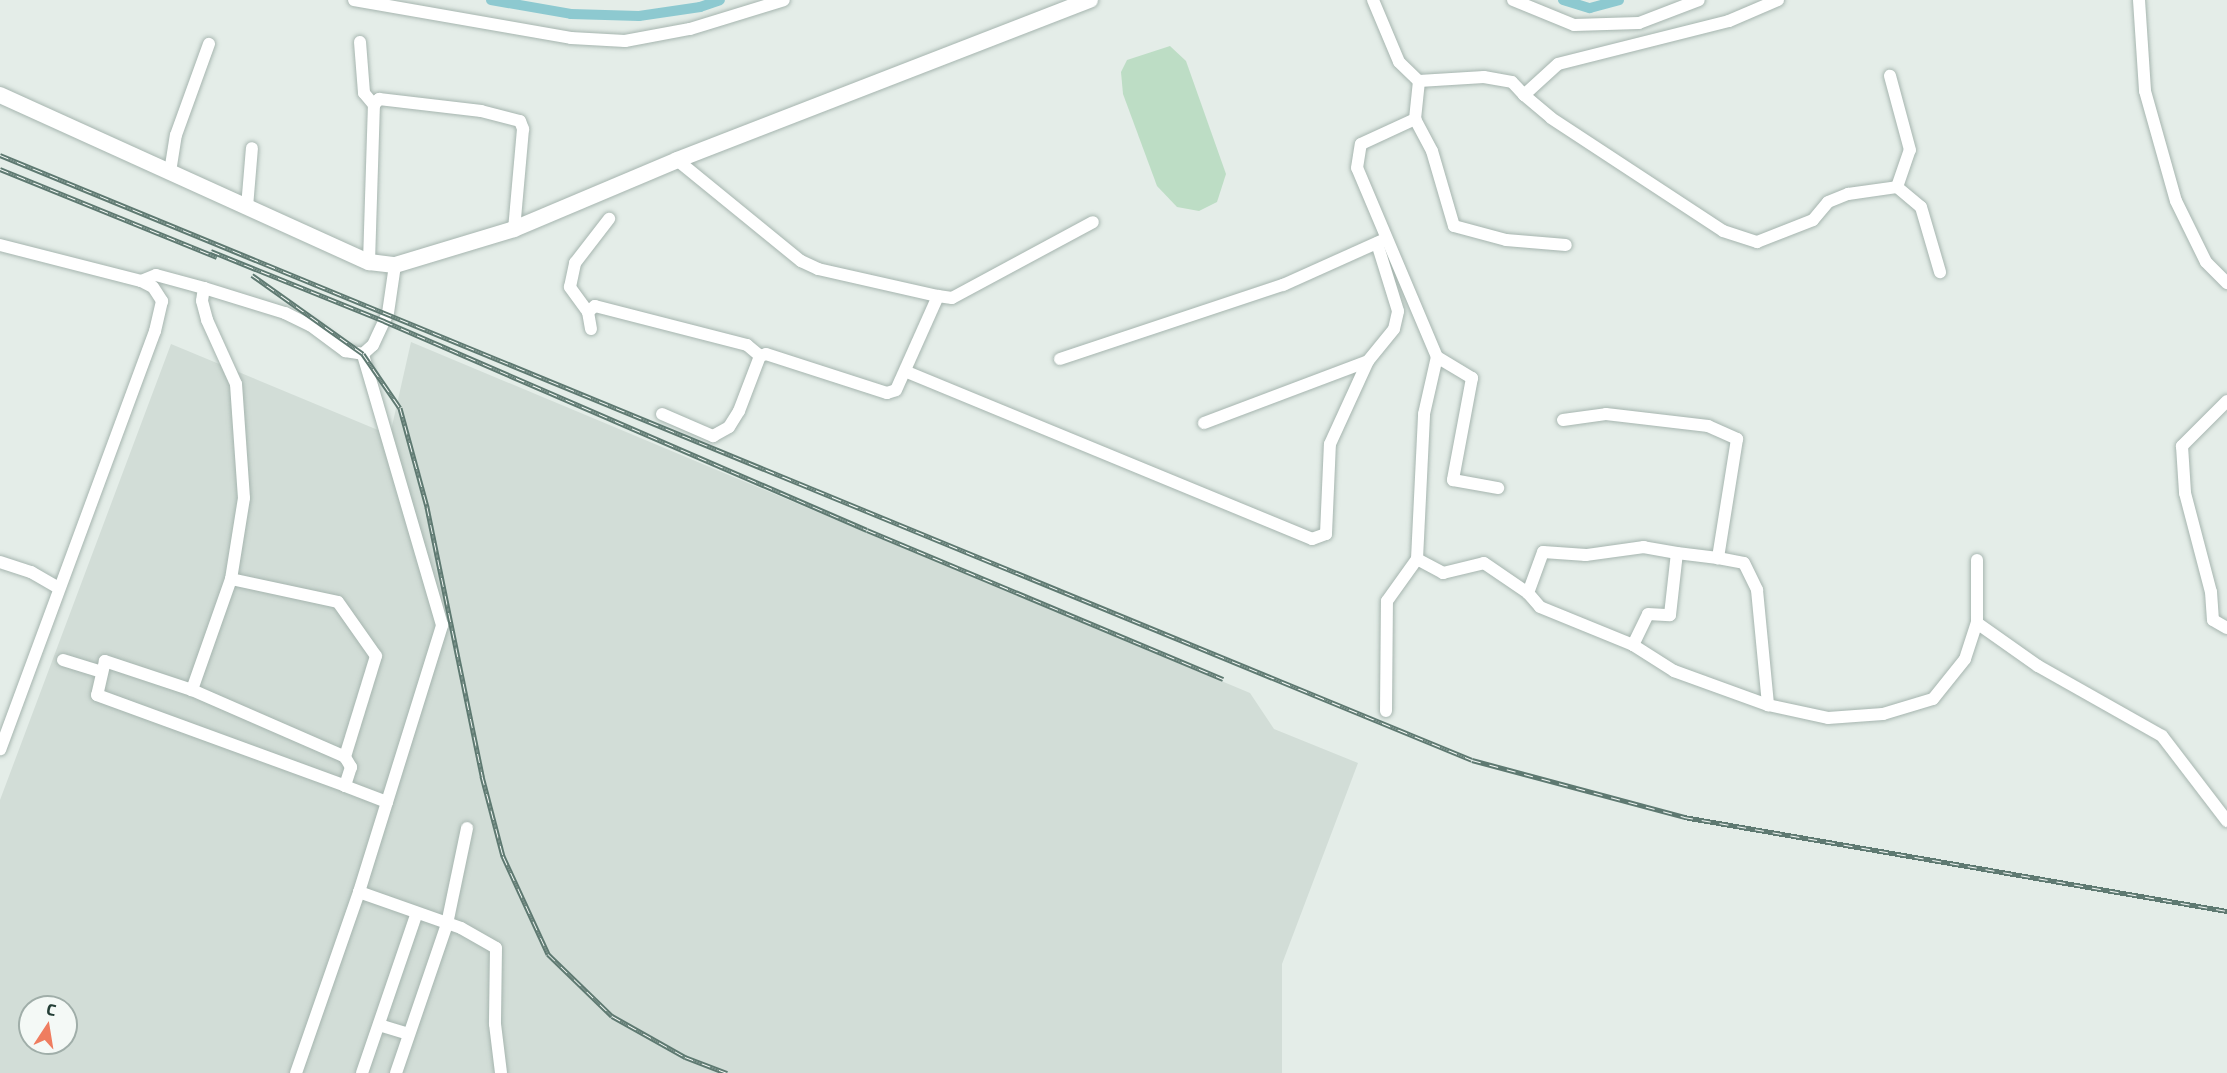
<!DOCTYPE html>
<html>
<head>
<meta charset="utf-8">
<style>
  body { margin:0 }
  #map { position:relative; width:2227px; height:1073px; overflow:hidden; background:#e4ede8; font-family:"Exo 2",sans-serif }
  div>[style] { position:absolute }
  .built>* { inset:0; background:#d2ddd7 }
  .green>* { inset:0; background:#bdddc5 }
  .canal>* { height:10px; margin:-5px; padding:0 5px; transform-origin:5px; border-radius:5px; background:#8dc9d0 }
  .roads { filter:drop-shadow(0 0 2px #a6b5af) drop-shadow(0 0 2px #a6b5af) }
  .minor>* { height:12px; margin:-6px; padding:0 6px; transform-origin:6px; border-radius:6px; background:#fff }
  .secondary>* { height:16px; margin:-8px; padding:0 8px; transform-origin:8px; border-radius:8px; background:#fff }
  .rail>* { height:5px; margin-top:-2.5px; transform-origin:0; background:repeating-linear-gradient(90deg,#f4f9f6 0 9px,#5e7971 0 18px); box-sizing:border-box; border-block:2px solid #5e7971 }
  span { translate:-50% -50%; white-space:nowrap; text-align:center; line-height:1.15; -webkit-text-stroke:4.5px #f4f9f6; paint-order:stroke }
  .north { position:absolute; left:18px; top:995px; width:60px; height:60px; box-sizing:border-box; background:#f4f9f6; border:2px solid #a0aea9; border-radius:50%; rotate:12deg; font-size:16px; font-weight:700; line-height:24px; text-align:center; color:#233e36 }
  .north::after { content:''; display:block; margin:auto; width:21px; height:27px; background:#ef7d60; clip-path:polygon(50% 0,100% 100%,50% 72%,0 100%) }
</style>
</head>
<body>
<div id="map">
  <div class="built">
    <div style="clip-path:polygon(evenodd,411px 342px,1250px 693px,1274px 729px,1358px 763px,1282px 964px,1282px 1073px,0 1073px,0 800px,171px 344px,390px 435px,411px 342px,30px 1007px,66px 1007px,66px 1043px,30px 1043px,30px 1007px)"></div>
  </div>
  <div class="green">
    <div style="clip-path:polygon(1170px 46px,1186px 61px,1226px 174px,1217px 202px,1199px 211px,1177px 207px,1157px 186px,1123px 94px,1121px 72px,1127px 60px)"></div>
  </div>
  <div class="canal">
    <div style="left:491px;top:0;width:81px;rotate:9.9deg"></div>
    <div style="left:571px;top:14px;width:68px;rotate:1.7deg"></div>
    <div style="left:639px;top:16px;width:62px;rotate:-8.4deg"></div>
    <div style="left:700px;top:7px;width:21px;rotate:-19deg"></div>
    <div style="left:1563px;top:0;width:28px;rotate:17deg"></div>
    <div style="left:1590px;top:8px;width:30px;rotate:-15deg"></div>
  </div>
  <div class="roads">
    <div class="minor">
      <div style="left:354px;top:0;width:220px;rotate:9.9deg"></div>
      <div style="left:571px;top:38px;width:54px;rotate:3.2deg"></div>
      <div style="left:625px;top:41px;width:66px;rotate:-10.5deg"></div>
      <div style="left:690px;top:29px;width:98px;rotate:-17.1deg"></div>
      <div style="left:1373px;top:0;width:67px;rotate:67.2deg"></div>
      <div style="left:1399px;top:62px;width:28px;rotate:44deg"></div>
      <div style="left:1419px;top:81px;width:65px;rotate:-3.5deg"></div>
      <div style="left:1484px;top:77px;width:28px;rotate:10deg"></div>
      <div style="left:1512px;top:82px;width:18px;rotate:47deg"></div>
      <div style="left:1513px;top:0;width:66px;rotate:22.3deg"></div>
      <div style="left:1574px;top:25px;width:65px;rotate:-1.8deg"></div>
      <div style="left:1639px;top:23px;width:64px;rotate:-21deg"></div>
      <div style="left:1778px;top:0;width:53px;rotate:156.8deg"></div>
      <div style="left:1729px;top:21px;width:176px;rotate:165.9deg"></div>
      <div style="left:1558px;top:64px;width:46px;rotate:137.6deg"></div>
      <div style="left:1524px;top:95px;width:35px;rotate:40deg"></div>
      <div style="left:1551px;top:118px;width:206px;rotate:33.3deg"></div>
      <div style="left:1723px;top:231px;width:36px;rotate:18deg"></div>
      <div style="left:1757px;top:242px;width:60px;rotate:-21.4deg"></div>
      <div style="left:1813px;top:220px;width:23px;rotate:-50deg"></div>
      <div style="left:1828px;top:202px;width:22px;rotate:-22deg"></div>
      <div style="left:1848px;top:194px;width:49px;rotate:-8.1deg"></div>
      <div style="left:1897px;top:187px;width:39px;rotate:-71deg"></div>
      <div style="left:1910px;top:150px;width:77px;rotate:-105.1deg"></div>
      <div style="left:2139px;top:0;width:91px;rotate:86.2deg"></div>
      <div style="left:2145px;top:91px;width:114px;rotate:74.3deg"></div>
      <div style="left:2176px;top:201px;width:68px;rotate:63.8deg"></div>
      <div style="left:2206px;top:262px;width:30px;rotate:45deg"></div>
      <div style="left:360px;top:42px;width:51px;rotate:85.5deg"></div>
      <div style="left:364px;top:93px;width:16px;rotate:50deg"></div>
      <div style="left:1419px;top:81px;width:38px;rotate:96deg"></div>
      <div style="left:1415px;top:119px;width:36px;rotate:62deg"></div>
      <div style="left:1432px;top:151px;width:78px;rotate:73.7deg"></div>
      <div style="left:1454px;top:226px;width:54px;rotate:15.1deg"></div>
      <div style="left:1506px;top:240px;width:60px;rotate:4.8deg"></div>
      <div style="left:677px;top:160px;width:160px;rotate:39.2deg"></div>
      <div style="left:801px;top:261px;width:19px;rotate:25deg"></div>
      <div style="left:818px;top:269px;width:123px;rotate:12.7deg"></div>
      <div style="left:938px;top:296px;width:14px;rotate:8deg"></div>
      <div style="left:952px;top:298px;width:160px;rotate:-28.3deg"></div>
      <div style="left:170px;top:172px;width:37px;rotate:-81deg"></div>
      <div style="left:176px;top:135px;width:97px;rotate:-70.1deg"></div>
      <div style="left:1897px;top:187px;width:31px;rotate:40deg"></div>
      <div style="left:1921px;top:207px;width:68px;rotate:73.7deg"></div>
      <div style="left:247px;top:207px;width:59px;rotate:-85.2deg"></div>
      <div style="left:0;top:245px;width:146px;rotate:14.3deg"></div>
      <div style="left:141px;top:281px;width:13px;rotate:27deg"></div>
      <div style="left:153px;top:287px;width:17px;rotate:57deg"></div>
      <div style="left:162px;top:301px;width:31px;rotate:103deg"></div>
      <div style="left:155px;top:331px;width:446px;rotate:110.3deg"></div>
      <div style="left:369px;top:262px;width:157px;rotate:-88.2deg"></div>
      <div style="left:374px;top:105px;width:8px;rotate:-50deg"></div>
      <div style="left:379px;top:99px;width:103px;rotate:6.7deg"></div>
      <div style="left:481px;top:111px;width:40px;rotate:14.4deg"></div>
      <div style="left:520px;top:121px;width:9px;rotate:69deg"></div>
      <div style="left:523px;top:129px;width:100px;rotate:95.1deg"></div>
      <div style="left:141px;top:281px;width:16px;rotate:-22deg"></div>
      <div style="left:156px;top:275px;width:50px;rotate:15.2deg"></div>
      <div style="left:204px;top:288px;width:13px;rotate:99deg"></div>
      <div style="left:202px;top:301px;width:20px;rotate:75deg"></div>
      <div style="left:207px;top:320px;width:70px;rotate:65.6deg"></div>
      <div style="left:236px;top:384px;width:114px;rotate:86deg"></div>
      <div style="left:244px;top:498px;width:82px;rotate:99.1deg"></div>
      <div style="left:231px;top:579px;width:118px;rotate:109.4deg"></div>
      <div style="left:192px;top:690px;width:167px;rotate:23.6deg"></div>
      <div style="left:345px;top:757px;width:12px;rotate:59deg"></div>
      <div style="left:351px;top:767px;width:20px;rotate:108deg"></div>
      <div style="left:345px;top:786px;width:45px;rotate:20.9deg"></div>
      <div style="left:204px;top:288px;width:85px;rotate:17.2deg"></div>
      <div style="left:285px;top:313px;width:28px;rotate:26deg"></div>
      <div style="left:310px;top:325px;width:44px;rotate:36.6deg"></div>
      <div style="left:345px;top:351px;width:18px;rotate:9deg"></div>
      <div style="left:588px;top:312px;width:9px;rotate:-41deg"></div>
      <div style="left:595px;top:306px;width:157px;rotate:14.4deg"></div>
      <div style="left:747px;top:345px;width:17px;rotate:40deg"></div>
      <div style="left:591px;top:329px;width:17px;rotate:-100deg"></div>
      <div style="left:588px;top:312px;width:31px;rotate:-126deg"></div>
      <div style="left:570px;top:287px;width:25px;rotate:-78deg"></div>
      <div style="left:575px;top:263px;width:56px;rotate:-52.3deg"></div>
      <div style="left:1437px;top:357px;width:41px;rotate:31deg"></div>
      <div style="left:1472px;top:378px;width:104px;rotate:100.6deg"></div>
      <div style="left:1453px;top:480px;width:46px;rotate:10.1deg"></div>
      <div style="left:1060px;top:359px;width:235px;rotate:-18.4deg"></div>
      <div style="left:1283px;top:285px;width:110px;rotate:-24.2deg"></div>
      <div style="left:907px;top:372px;width:438px;rotate:22.4deg"></div>
      <div style="left:1312px;top:539px;width:15px;rotate:-20deg"></div>
      <div style="left:1326px;top:534px;width:90px;rotate:-87.5deg"></div>
      <div style="left:1330px;top:444px;width:91px;rotate:-65.4deg"></div>
      <div style="left:1368px;top:361px;width:41px;rotate:-50.9deg"></div>
      <div style="left:1394px;top:329px;width:18px;rotate:-77deg"></div>
      <div style="left:1398px;top:311px;width:71px;rotate:-107.2deg"></div>
      <div style="left:2227px;top:401px;width:64px;rotate:135deg"></div>
      <div style="left:2182px;top:446px;width:47px;rotate:86.3deg"></div>
      <div style="left:2185px;top:493px;width:102px;rotate:75.3deg"></div>
      <div style="left:2211px;top:592px;width:28px;rotate:86deg"></div>
      <div style="left:2213px;top:620px;width:16px;rotate:30deg"></div>
      <div style="left:662px;top:414px;width:56px;rotate:23.3deg"></div>
      <div style="left:713px;top:436px;width:18px;rotate:-29deg"></div>
      <div style="left:729px;top:427px;width:19px;rotate:-58deg"></div>
      <div style="left:739px;top:411px;width:59px;rotate:-69.1deg"></div>
      <div style="left:760px;top:356px;width:6px;rotate:-18deg"></div>
      <div style="left:766px;top:354px;width:127px;rotate:17.9deg"></div>
      <div style="left:887px;top:393px;width:9px;rotate:-18deg"></div>
      <div style="left:896px;top:390px;width:103px;rotate:-65.9deg"></div>
      <div style="left:1563px;top:420px;width:43px;rotate:-7.9deg"></div>
      <div style="left:1606px;top:414px;width:103px;rotate:6.7deg"></div>
      <div style="left:1708px;top:426px;width:32px;rotate:24deg"></div>
      <div style="left:1737px;top:439px;width:121px;rotate:99.1deg"></div>
      <div style="left:1718px;top:558px;width:26px;rotate:11deg"></div>
      <div style="left:1744px;top:563px;width:30px;rotate:64deg"></div>
      <div style="left:1757px;top:590px;width:116px;rotate:84.5deg"></div>
      <div style="left:1204px;top:423px;width:175px;rotate:-20.7deg"></div>
      <div style="left:1677px;top:553px;width:34px;rotate:-170deg"></div>
      <div style="left:1644px;top:547px;width:59px;rotate:172.1deg"></div>
      <div style="left:1586px;top:555px;width:43px;rotate:-176deg"></div>
      <div style="left:1543px;top:552px;width:44px;rotate:110.1deg"></div>
      <div style="left:1528px;top:593px;width:18px;rotate:49deg"></div>
      <div style="left:1540px;top:607px;width:100px;rotate:22.2deg"></div>
      <div style="left:1633px;top:645px;width:49px;rotate:32.4deg"></div>
      <div style="left:1674px;top:671px;width:100px;rotate:19.9deg"></div>
      <div style="left:1768px;top:705px;width:61px;rotate:12.2deg"></div>
      <div style="left:1828px;top:718px;width:55px;rotate:-4.2deg"></div>
      <div style="left:1883px;top:714px;width:52px;rotate:-16.7deg"></div>
      <div style="left:1933px;top:699px;width:51px;rotate:-51.3deg"></div>
      <div style="left:1965px;top:659px;width:38px;rotate:-72deg"></div>
      <div style="left:1977px;top:623px;width:63px;rotate:-90deg"></div>
      <div style="left:1417px;top:559px;width:30px;rotate:28deg"></div>
      <div style="left:1443px;top:573px;width:42px;rotate:-13.7deg"></div>
      <div style="left:1484px;top:563px;width:53px;rotate:34.3deg"></div>
      <div style="left:0;top:562px;width:33px;rotate:18deg"></div>
      <div style="left:31px;top:572px;width:32px;rotate:30deg"></div>
      <div style="left:231px;top:579px;width:109px;rotate:12.1deg"></div>
      <div style="left:338px;top:602px;width:66px;rotate:54.9deg"></div>
      <div style="left:376px;top:656px;width:106px;rotate:107.1deg"></div>
      <div style="left:1977px;top:623px;width:75px;rotate:35.2deg"></div>
      <div style="left:2038px;top:666px;width:142px;rotate:29.4deg"></div>
      <div style="left:2162px;top:736px;width:107px;rotate:52.6deg"></div>
      <div style="left:1633px;top:645px;width:34px;rotate:-64deg"></div>
      <div style="left:1648px;top:614px;width:22px;rotate:3deg"></div>
      <div style="left:1670px;top:615px;width:62px;rotate:-83.6deg"></div>
      <div style="left:1677px;top:553px;width:41px;rotate:7deg"></div>
      <div style="left:63px;top:660px;width:39px;rotate:17deg"></div>
      <div style="left:192px;top:690px;width:92px;rotate:-161.6deg"></div>
      <div style="left:105px;top:661px;width:35px;rotate:103deg"></div>
      <div style="left:97px;top:695px;width:264px;rotate:20.1deg"></div>
      <div style="left:1386px;top:711px;width:110px;rotate:-89.5deg"></div>
      <div style="left:1387px;top:601px;width:52px;rotate:-54.5deg"></div>
      <div style="left:1417px;top:559px;width:145px;rotate:-87.2deg"></div>
      <div style="left:1424px;top:414px;width:58px;rotate:-77.2deg"></div>
      <div style="left:1437px;top:357px;width:205px;rotate:-112.9deg"></div>
      <div style="left:1357px;top:168px;width:24px;rotate:-81deg"></div>
      <div style="left:1361px;top:144px;width:60px;rotate:-24.8deg"></div>
      <div style="left:359px;top:892px;width:108px;rotate:19.4deg"></div>
      <div style="left:461px;top:928px;width:40px;rotate:29.7deg"></div>
      <div style="left:496px;top:948px;width:76px;rotate:90.8deg"></div>
      <div style="left:495px;top:1024px;width:49px;rotate:83deg"></div>
      <div style="left:379px;top:1025px;width:31px;rotate:17deg"></div>
      <div style="left:296px;top:1073px;width:192px;rotate:-70.8deg"></div>
      <div style="left:359px;top:892px;width:280px;rotate:-72.7deg"></div>
      <div style="left:442px;top:625px;width:282px;rotate:-106.3deg"></div>
      <div style="left:363px;top:354px;width:13px;rotate:-42deg"></div>
      <div style="left:373px;top:345px;width:35px;rotate:-65deg"></div>
      <div style="left:388px;top:313px;width:49px;rotate:-81.7deg"></div>
      <div style="left:362px;top:1073px;width:167px;rotate:-71.1deg"></div>
      <div style="left:396px;top:1073px;width:157px;rotate:-71.1deg"></div>
      <div style="left:447px;top:924px;width:98px;rotate:-78.2deg"></div>
    </div>
    <div class="secondary">
      <div style="left:0;top:95px;width:405px;rotate:24.4deg"></div>
      <div style="left:369px;top:262px;width:26px;rotate:7deg"></div>
      <div style="left:395px;top:265px;width:124px;rotate:-16.8deg"></div>
      <div style="left:514px;top:229px;width:177px;rotate:-22.9deg"></div>
      <div style="left:677px;top:160px;width:443px;rotate:-21.2deg"></div>
    </div>
  </div>
  <div class="rail">
    <div style="left:0;top:155px;width:1591px;rotate:22.34deg"></div>
    <div style="left:1472px;top:760px;width:220px;rotate:15deg"></div>
    <div style="left:1684px;top:817px;width:551px;rotate:9.82deg"></div>
    <div style="left:0;top:169px;width:234px;rotate:22.1deg"></div>
    <div style="left:211px;top:251px;width:187px;rotate:22deg"></div>
    <div style="left:384px;top:321px;width:526px;rotate:23.4deg"></div>
    <div style="left:867px;top:530px;width:386px;rotate:22.7deg"></div>
    <div style="left:252px;top:275px;width:136px;rotate:35.4deg"></div>
    <div style="left:363px;top:354px;width:65px;rotate:55.6deg"></div>
    <div style="left:400px;top:408px;width:103px;rotate:74.7deg"></div>
    <div style="left:427px;top:507px;width:275px;rotate:78.4deg"></div>
    <div style="left:482px;top:776px;width:83px;rotate:75.3deg"></div>
    <div style="left:503px;top:856px;width:108px;rotate:65.3deg"></div>
    <div style="left:548px;top:954px;width:89px;rotate:44.1deg"></div>
    <div style="left:612px;top:1016px;width:84px;rotate:29.3deg"></div>
    <div style="left:685px;top:1057px;width:45px;rotate:20.9deg"></div>
  </div>
  <div class="north">С</div>
</div>
</body>
</html>
